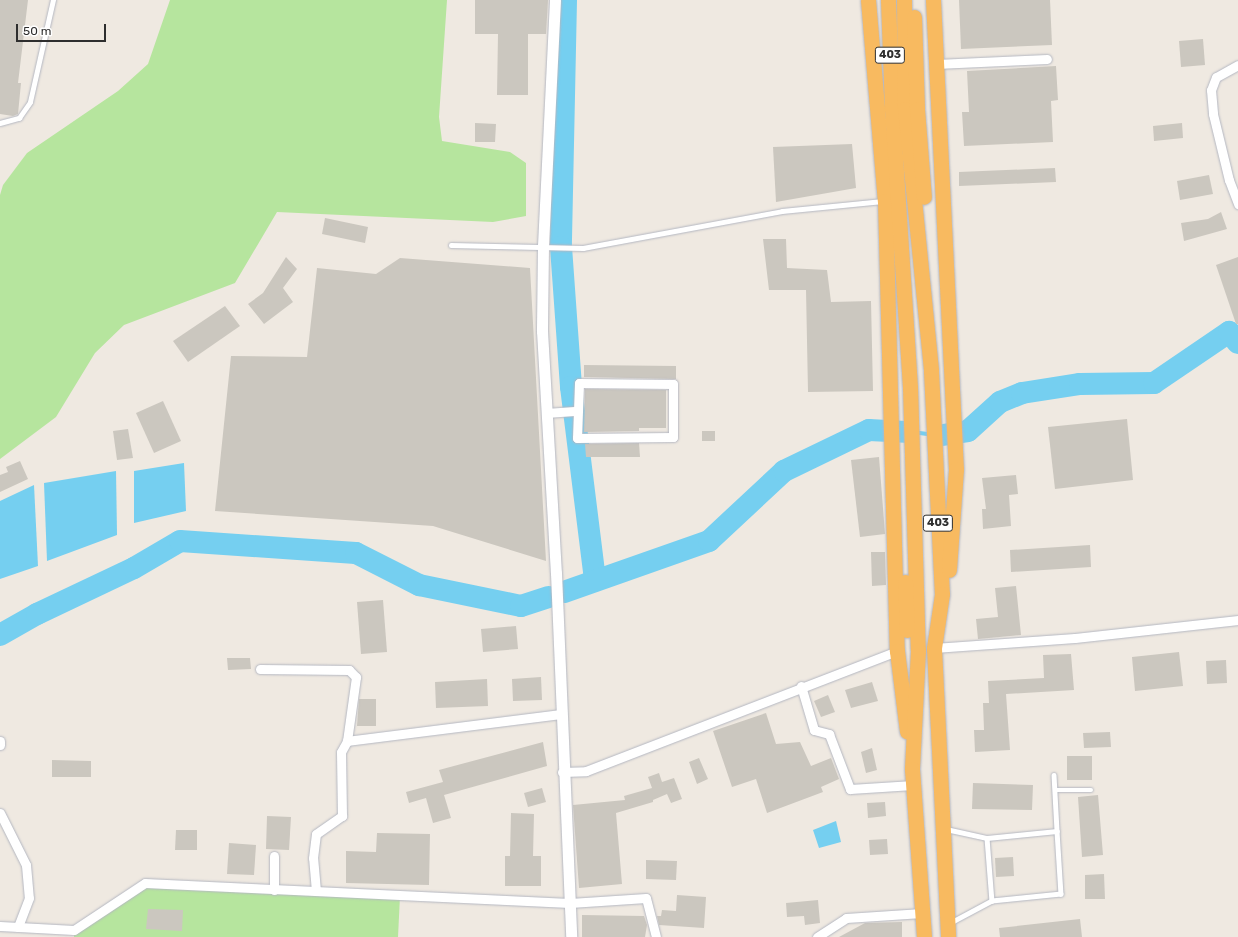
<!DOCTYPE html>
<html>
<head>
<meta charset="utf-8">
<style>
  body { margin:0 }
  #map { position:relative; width:1238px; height:937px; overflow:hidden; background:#efe9e1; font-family:Rubik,sans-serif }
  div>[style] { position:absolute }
  .green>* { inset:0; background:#b6e59e }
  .water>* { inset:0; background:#75cff0 }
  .stream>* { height:3.5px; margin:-1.75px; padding:0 1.75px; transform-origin:1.75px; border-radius:1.75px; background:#75cff0 }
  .river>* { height:22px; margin:-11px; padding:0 11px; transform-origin:11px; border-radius:11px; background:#75cff0 }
  .building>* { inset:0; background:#cbc7bf }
  .roads { filter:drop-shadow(0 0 1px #b4b7c1) drop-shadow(0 0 1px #b4b7c1) }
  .service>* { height:4.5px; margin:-2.25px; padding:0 2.25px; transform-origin:2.25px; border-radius:2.25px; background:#fff }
  .minor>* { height:9px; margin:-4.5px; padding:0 4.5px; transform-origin:4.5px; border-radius:4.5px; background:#fff }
  .tertiary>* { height:11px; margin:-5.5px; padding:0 5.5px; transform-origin:5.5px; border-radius:5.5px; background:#fff }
  .trunk>* { height:15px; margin:-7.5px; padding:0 7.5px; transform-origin:7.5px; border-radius:7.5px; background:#f8ba60 }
  span { translate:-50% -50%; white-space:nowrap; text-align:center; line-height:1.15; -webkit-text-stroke:3.5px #fff; paint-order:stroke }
  .shield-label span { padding:1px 3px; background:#fff; border:1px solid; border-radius:3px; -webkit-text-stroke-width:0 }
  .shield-label { font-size:11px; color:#2e2e2e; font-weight:700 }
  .scale { position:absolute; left:16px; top:24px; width:90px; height:18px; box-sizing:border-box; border:2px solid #2e2e2e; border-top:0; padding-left:5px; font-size:12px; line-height:14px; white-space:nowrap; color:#2e2e2e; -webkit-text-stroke:3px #fff; paint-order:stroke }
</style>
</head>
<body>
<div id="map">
  <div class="green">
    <div style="clip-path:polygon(170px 0,447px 0,439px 117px,442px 141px,510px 152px,526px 163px,526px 216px,493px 222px,277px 212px,235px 283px,124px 325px,95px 353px,56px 417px,0 459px,0 195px,3px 185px,27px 153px,118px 91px,148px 64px)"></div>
    <div style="clip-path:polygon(145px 883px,400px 896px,398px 937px,74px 937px,74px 930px)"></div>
  </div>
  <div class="water">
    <div style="clip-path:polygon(184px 463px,186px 511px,134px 523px,134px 471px)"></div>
    <div style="clip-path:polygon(116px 471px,117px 535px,47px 561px,44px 483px)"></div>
    <div style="clip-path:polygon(34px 485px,38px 566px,0 579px,0 501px)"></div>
    <div style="clip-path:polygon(836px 821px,841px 842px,819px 848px,813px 830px)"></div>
  </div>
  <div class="stream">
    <div style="left:920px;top:433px;width:7px;rotate:8deg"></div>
  </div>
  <div class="river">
    <div style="left:566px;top:0;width:247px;rotate:91.2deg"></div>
    <div style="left:561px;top:247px;width:140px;rotate:85.9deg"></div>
    <div style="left:571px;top:387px;width:195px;rotate:82.9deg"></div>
    <div style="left:943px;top:435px;width:25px;rotate:-9deg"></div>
    <div style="left:968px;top:431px;width:43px;rotate:-42.2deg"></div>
    <div style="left:1000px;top:402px;width:24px;rotate:-22deg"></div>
    <div style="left:1022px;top:393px;width:59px;rotate:-8.8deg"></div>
    <div style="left:1080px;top:384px;width:74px;rotate:-0.8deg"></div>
    <div style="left:1154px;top:383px;width:91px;rotate:-34.2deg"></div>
    <div style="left:1229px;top:332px;width:14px;rotate:51deg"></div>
    <div style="left:564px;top:592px;width:154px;rotate:-19.4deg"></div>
    <div style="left:709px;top:541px;width:103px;rotate:-43deg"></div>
    <div style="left:784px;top:471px;width:94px;rotate:-25.8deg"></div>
    <div style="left:869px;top:430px;width:36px;rotate:3deg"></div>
    <div style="left:0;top:635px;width:43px;rotate:-29.6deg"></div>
    <div style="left:37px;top:614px;width:107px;rotate:-25.4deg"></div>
    <div style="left:134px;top:568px;width:53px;rotate:-30.4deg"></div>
    <div style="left:180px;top:541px;width:176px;rotate:3.9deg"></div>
    <div style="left:356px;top:553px;width:71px;rotate:26.9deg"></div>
    <div style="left:419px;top:585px;width:104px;rotate:11.6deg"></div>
    <div style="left:521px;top:606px;width:29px;rotate:-18deg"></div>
  </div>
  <div class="building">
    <div style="clip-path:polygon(0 0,28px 0,18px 83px,21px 83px,18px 114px,13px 116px,0 114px)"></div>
    <div style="clip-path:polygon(475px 0,548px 0,546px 34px,528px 34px,528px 95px,497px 95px,498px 34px,475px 34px)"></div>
    <div style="clip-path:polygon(959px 0,1050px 0,1052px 45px,961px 49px)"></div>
    <div style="clip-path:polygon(1203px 39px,1205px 65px,1181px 67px,1179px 41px)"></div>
    <div style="clip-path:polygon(1056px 66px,1058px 100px,1051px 101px,1053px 142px,964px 146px,962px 112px,969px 112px,967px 71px)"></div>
    <div style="clip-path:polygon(475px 123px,496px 124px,495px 142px,475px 142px)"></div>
    <div style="clip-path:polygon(1182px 123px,1183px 138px,1154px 141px,1153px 126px)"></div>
    <div style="clip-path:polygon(852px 144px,856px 188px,776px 202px,773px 147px)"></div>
    <div style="clip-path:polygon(1055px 168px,1056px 182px,959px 186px,959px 172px)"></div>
    <div style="clip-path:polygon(1209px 175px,1213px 194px,1180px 200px,1177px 181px)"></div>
    <div style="clip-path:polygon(1221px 212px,1227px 229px,1184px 241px,1181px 223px,1208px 219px)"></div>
    <div style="clip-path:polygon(325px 218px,368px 227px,365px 243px,322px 234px)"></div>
    <div style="clip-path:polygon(763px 239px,786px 239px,787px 268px,827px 270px,831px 302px,871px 301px,873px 391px,808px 392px,806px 290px,769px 290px)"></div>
    <div style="clip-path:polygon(286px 257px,297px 269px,283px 288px,293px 302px,264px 324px,248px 304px,263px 293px)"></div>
    <div style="clip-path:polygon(1238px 257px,1238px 324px,1236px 324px,1216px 265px)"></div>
    <div style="clip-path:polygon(400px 258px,530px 268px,546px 561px,433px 526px,215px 511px,231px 356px,307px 357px,317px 268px,376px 274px)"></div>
    <div style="clip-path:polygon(225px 306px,240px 326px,188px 362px,173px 341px)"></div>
    <div style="clip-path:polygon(584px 365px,676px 366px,676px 379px,584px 377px)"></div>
    <div style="clip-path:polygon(585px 389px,666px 390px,666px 428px,639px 428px,639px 431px,584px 432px)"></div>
    <div style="clip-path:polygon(163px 401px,181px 441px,154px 453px,136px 413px)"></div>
    <div style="clip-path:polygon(1127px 419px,1133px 480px,1055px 489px,1048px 427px)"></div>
    <div style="clip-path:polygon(128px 429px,133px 458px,117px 460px,113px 431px)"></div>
    <div style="clip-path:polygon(702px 431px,715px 431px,715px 441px,702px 441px)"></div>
    <div style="clip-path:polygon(639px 443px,640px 457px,586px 457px,585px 444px)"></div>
    <div style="clip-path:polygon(879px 457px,885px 534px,860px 537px,851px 460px)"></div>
    <div style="clip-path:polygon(20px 461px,28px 479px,0 492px,0 475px,8px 472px,6px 467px)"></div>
    <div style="clip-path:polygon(1016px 475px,1018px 494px,1009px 495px,1011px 526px,983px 529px,982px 509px,986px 509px,982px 478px)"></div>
    <div style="clip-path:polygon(1090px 545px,1091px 567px,1011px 572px,1010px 550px)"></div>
    <div style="clip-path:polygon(871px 552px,885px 552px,886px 585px,872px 586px)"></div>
    <div style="clip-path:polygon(1016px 586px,1021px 635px,978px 639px,976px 619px,998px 617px,995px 588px)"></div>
    <div style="clip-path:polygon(383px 600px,387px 652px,361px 654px,357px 602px)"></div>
    <div style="clip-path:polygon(516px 626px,518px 649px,483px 652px,481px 629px)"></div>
    <div style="clip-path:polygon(1179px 652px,1183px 686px,1135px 691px,1132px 657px)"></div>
    <div style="clip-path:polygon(1071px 654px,1074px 690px,1006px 694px,1010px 750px,975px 752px,974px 730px,984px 730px,983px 703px,989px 703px,988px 681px,1044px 678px,1043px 655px)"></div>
    <div style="clip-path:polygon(227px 658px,250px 658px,251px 669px,228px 670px)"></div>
    <div style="clip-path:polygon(1226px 660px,1227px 683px,1207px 684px,1206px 661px)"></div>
    <div style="clip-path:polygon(541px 677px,542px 700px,513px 701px,512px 679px)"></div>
    <div style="clip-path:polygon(487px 679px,488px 706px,436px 708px,435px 682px)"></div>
    <div style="clip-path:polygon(872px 682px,878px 701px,851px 708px,845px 690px)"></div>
    <div style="clip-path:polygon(828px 695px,835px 712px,821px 717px,814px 701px)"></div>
    <div style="clip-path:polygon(359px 699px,376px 699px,376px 726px,357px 726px)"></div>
    <div style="clip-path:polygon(766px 713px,776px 744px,800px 742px,811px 766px,831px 758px,839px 779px,821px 787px,823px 792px,767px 813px,756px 779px,732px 787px,713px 731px)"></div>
    <div style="clip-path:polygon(1110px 732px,1111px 747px,1084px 748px,1083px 733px)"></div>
    <div style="clip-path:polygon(543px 742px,547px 766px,444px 795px,451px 818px,433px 823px,426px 798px,409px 803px,406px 792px,443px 782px,439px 770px)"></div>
    <div style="clip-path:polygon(872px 748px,877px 770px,866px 773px,861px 752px)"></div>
    <div style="clip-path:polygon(1067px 756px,1092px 756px,1092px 780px,1067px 780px)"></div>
    <div style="clip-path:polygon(699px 758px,708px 779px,697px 784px,689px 762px)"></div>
    <div style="clip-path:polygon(52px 760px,91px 761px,91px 777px,52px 777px)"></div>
    <div style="clip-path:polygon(659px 773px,662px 782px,674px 778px,682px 799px,671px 803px,667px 794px,653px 800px,653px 802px,616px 813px,622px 884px,579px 888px,573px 805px,625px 800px,624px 796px,652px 788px,648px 777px)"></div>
    <div style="clip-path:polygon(973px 783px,1033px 785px,1032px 810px,972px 809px)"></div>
    <div style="clip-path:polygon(542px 788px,546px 802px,528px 807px,524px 793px)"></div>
    <div style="clip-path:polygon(1098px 795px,1103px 855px,1082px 857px,1078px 797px)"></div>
    <div style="clip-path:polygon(885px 802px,886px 816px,868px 818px,867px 803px)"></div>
    <div style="clip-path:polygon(511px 813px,534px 814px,533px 856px,541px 856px,541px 886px,505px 886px,505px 856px,510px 856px)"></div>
    <div style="clip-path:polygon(267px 816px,291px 817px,289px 850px,266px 849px)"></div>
    <div style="clip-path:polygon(176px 830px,197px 830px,197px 850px,175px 850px)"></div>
    <div style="clip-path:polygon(377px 833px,430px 834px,429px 885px,346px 883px,346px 851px,376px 852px)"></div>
    <div style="clip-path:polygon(887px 839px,888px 854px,870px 855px,869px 840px)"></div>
    <div style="clip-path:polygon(229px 843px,256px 845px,254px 875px,227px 874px)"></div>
    <div style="clip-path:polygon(1013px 857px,1014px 876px,996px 877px,995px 858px)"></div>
    <div style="clip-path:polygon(646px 860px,677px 861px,676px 880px,646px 879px)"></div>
    <div style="clip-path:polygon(1104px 874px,1105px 899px,1085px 899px,1085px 875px)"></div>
    <div style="clip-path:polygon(677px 895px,706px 897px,704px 928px,659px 925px,657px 916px,661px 916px,662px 910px,676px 911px)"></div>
    <div style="clip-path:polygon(818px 900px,820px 923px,805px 925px,804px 916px,787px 917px,786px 903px)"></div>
    <div style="clip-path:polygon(148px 909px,183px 910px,182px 931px,146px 929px)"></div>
    <div style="clip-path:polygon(582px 915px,644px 916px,647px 925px,645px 937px,582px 937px)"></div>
    <div style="clip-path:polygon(1080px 919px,1082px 937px,1000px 937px,999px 928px)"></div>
    <div style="clip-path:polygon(902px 922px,902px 937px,839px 937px,865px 923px)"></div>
  </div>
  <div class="roads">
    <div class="service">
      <div style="left:0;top:123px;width:20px;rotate:-15deg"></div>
      <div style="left:19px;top:118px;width:19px;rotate:-55deg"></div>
      <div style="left:30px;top:102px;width:105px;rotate:-77.3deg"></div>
      <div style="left:451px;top:245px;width:132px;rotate:1.3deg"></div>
      <div style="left:583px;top:248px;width:202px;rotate:-10.5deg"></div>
      <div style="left:782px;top:211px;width:101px;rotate:-5.7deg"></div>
      <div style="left:1054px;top:775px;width:56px;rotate:86.9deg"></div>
      <div style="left:1055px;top:790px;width:36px"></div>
      <div style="left:946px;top:829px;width:42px;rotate:12.4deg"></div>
      <div style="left:987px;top:838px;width:70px;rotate:-5.7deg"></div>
      <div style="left:1057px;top:831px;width:63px;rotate:86.4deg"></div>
      <div style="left:1061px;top:894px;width:69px;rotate:174.2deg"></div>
      <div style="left:992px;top:901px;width:49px;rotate:151.9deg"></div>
      <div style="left:987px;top:838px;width:63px;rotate:85.5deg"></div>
    </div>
    <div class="minor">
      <div style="left:936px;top:64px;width:111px;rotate:-2.6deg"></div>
      <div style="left:1238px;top:65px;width:25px;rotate:151deg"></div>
      <div style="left:1216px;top:77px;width:14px;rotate:111deg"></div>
      <div style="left:1211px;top:90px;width:24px;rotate:85deg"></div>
      <div style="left:1213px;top:114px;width:68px;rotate:76.4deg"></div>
      <div style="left:1229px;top:180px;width:26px;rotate:69deg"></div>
      <div style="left:579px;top:383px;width:94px;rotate:0.6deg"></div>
      <div style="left:673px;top:384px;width:53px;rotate:90deg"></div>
      <div style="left:673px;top:437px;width:96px;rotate:179.4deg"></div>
      <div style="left:577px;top:438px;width:55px;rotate:-87.9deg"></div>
      <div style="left:546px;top:413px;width:32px;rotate:-4deg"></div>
      <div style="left:934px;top:648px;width:141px;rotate:-4.1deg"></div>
      <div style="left:1075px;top:638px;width:164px;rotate:-6.3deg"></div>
      <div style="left:260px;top:669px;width:89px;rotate:0.6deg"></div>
      <div style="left:349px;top:670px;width:10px;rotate:45deg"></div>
      <div style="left:356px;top:677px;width:65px;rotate:98deg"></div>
      <div style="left:801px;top:686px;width:46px;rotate:73.5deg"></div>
      <div style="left:814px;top:730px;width:16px;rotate:15deg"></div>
      <div style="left:829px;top:734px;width:59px;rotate:69.1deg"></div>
      <div style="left:850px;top:789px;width:63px;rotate:-3.6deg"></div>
      <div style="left:0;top:745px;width:4px;rotate:-90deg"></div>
      <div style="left:562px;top:772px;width:24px;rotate:-2deg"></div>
      <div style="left:586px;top:771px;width:333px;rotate:-21.1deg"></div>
      <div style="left:0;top:813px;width:58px;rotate:63.4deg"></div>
      <div style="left:26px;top:865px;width:33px;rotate:85deg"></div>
      <div style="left:29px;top:898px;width:31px;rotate:111deg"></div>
      <div style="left:274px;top:890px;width:34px;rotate:-90deg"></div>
      <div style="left:316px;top:891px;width:33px;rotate:-95deg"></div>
      <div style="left:313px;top:858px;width:24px;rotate:-83deg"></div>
      <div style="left:316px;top:834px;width:32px;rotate:-35deg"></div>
      <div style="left:342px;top:816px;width:64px;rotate:-90.9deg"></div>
      <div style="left:341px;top:752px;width:13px;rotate:-61deg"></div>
      <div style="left:347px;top:741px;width:215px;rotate:-7.2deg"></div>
      <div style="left:0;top:926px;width:74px;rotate:3.1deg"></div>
      <div style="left:74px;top:930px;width:85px;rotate:-33.5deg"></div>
      <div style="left:145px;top:883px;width:425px;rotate:2.7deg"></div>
      <div style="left:570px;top:903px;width:76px;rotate:-3.8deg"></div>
      <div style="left:646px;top:898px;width:40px;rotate:75.6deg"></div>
      <div style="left:817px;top:937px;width:35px;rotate:-33deg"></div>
      <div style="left:846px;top:918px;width:76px;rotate:-3.8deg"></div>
    </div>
    <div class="tertiary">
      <div style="left:555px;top:0;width:246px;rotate:92.8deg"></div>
      <div style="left:543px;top:246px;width:85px;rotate:90.7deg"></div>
      <div style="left:542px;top:331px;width:242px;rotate:86.7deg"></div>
      <div style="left:556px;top:573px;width:364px;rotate:87.6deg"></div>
    </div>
    <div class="trunk">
      <div style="left:868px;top:0;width:202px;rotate:85.2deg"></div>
      <div style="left:885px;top:201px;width:450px;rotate:88.5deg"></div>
      <div style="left:897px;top:651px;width:81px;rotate:82.9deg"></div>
      <div style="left:888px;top:0;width:109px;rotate:87.9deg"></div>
      <div style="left:892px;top:109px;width:279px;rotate:86.3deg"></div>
      <div style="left:910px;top:387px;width:263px;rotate:88.3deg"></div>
      <div style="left:918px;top:650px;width:119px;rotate:92.9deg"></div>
      <div style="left:912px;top:769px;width:168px;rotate:85.9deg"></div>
      <div style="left:904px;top:0;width:109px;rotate:89.5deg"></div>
      <div style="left:905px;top:109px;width:263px;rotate:84.3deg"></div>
      <div style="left:931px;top:371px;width:223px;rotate:87.2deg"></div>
      <div style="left:942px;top:594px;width:55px;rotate:98.4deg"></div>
      <div style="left:934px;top:648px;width:289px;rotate:87.2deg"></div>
      <div style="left:933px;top:0;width:470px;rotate:87.2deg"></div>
      <div style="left:956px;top:469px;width:101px;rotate:94deg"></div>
      <div style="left:914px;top:17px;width:92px;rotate:88.1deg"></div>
      <div style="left:917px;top:109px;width:88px;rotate:85.5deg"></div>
      <div style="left:905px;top:582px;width:48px;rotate:87.6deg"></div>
    </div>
  </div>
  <div class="shield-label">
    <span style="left:890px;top:55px">403</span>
    <span style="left:938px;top:523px">403</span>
  </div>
  <div class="scale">50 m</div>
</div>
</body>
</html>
